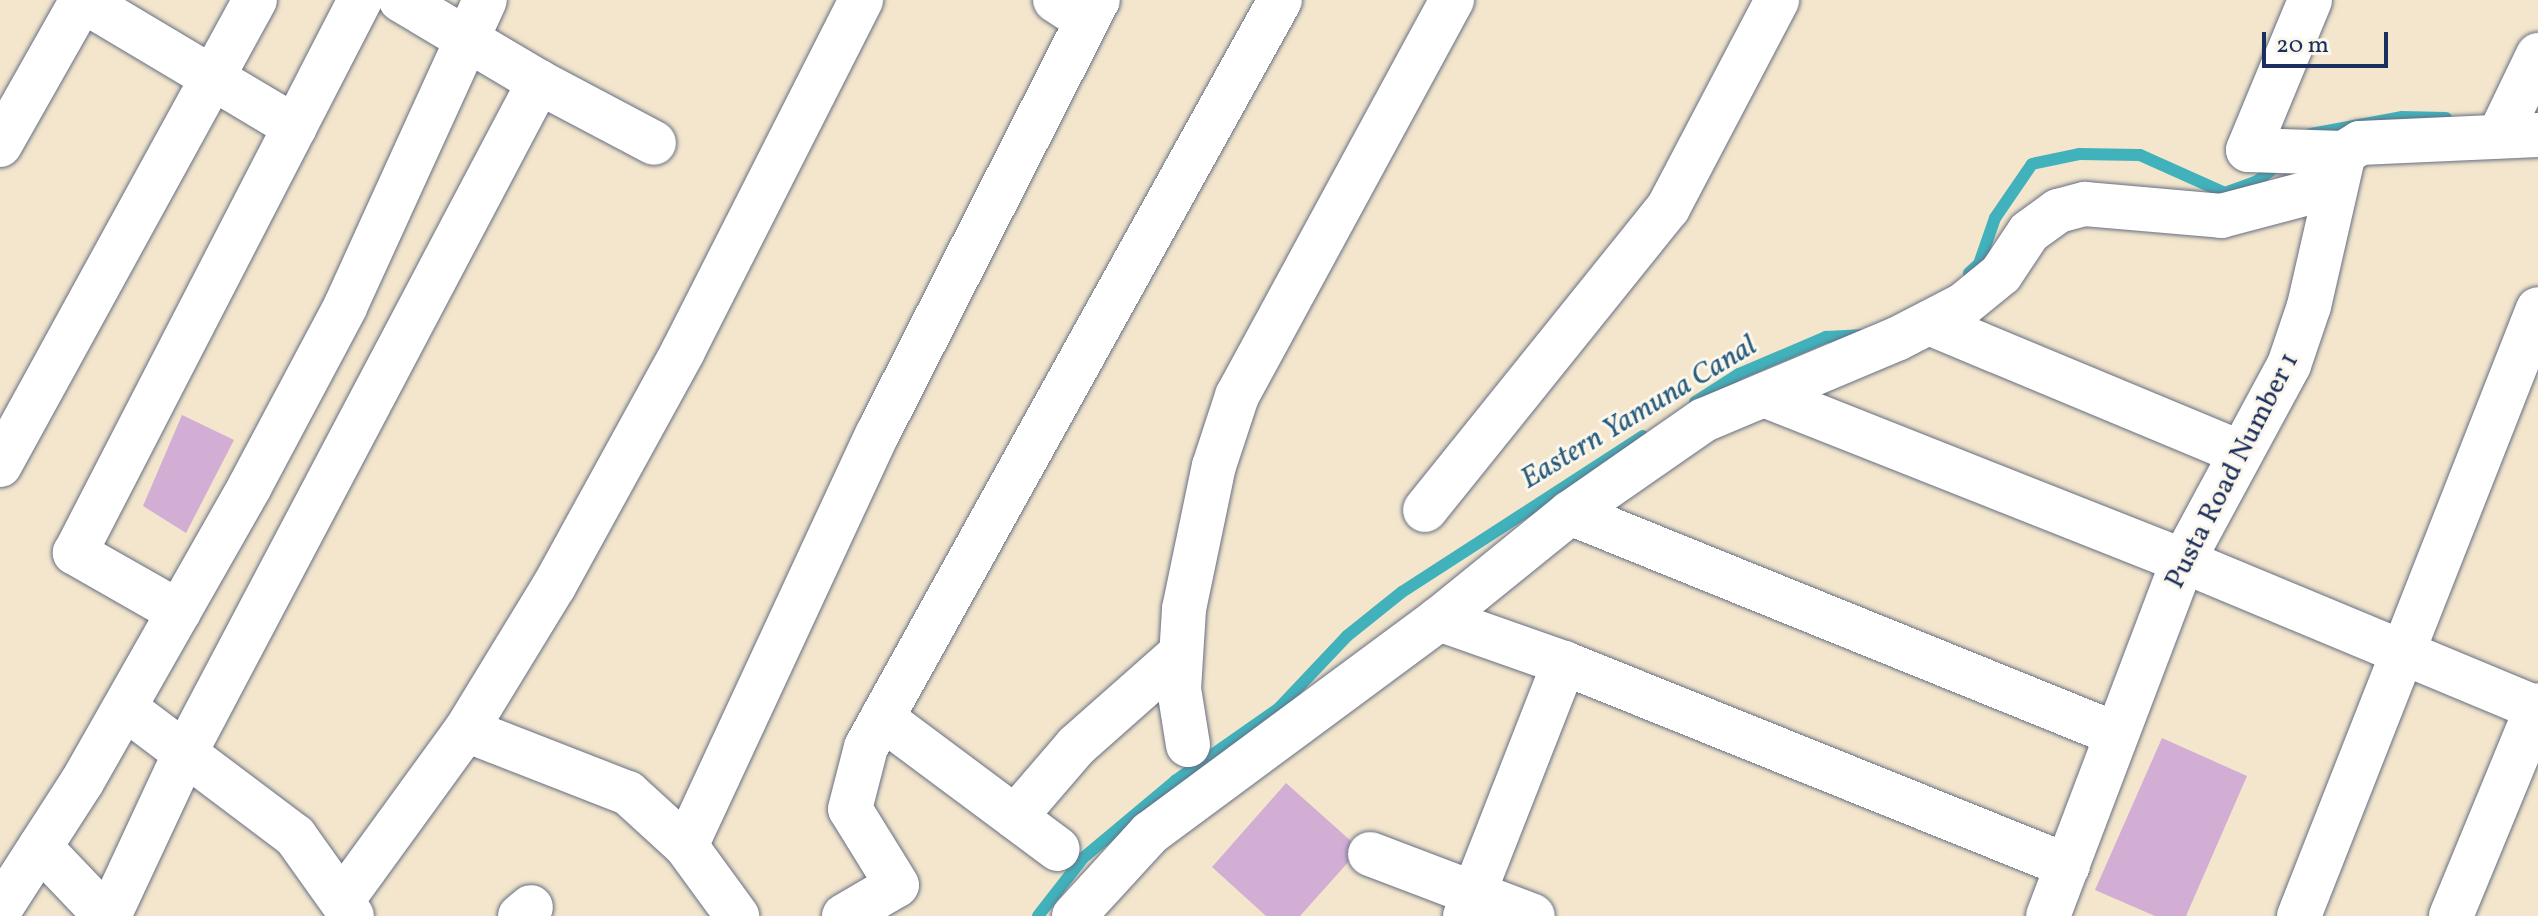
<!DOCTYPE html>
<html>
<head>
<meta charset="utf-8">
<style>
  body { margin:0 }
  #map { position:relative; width:2538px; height:916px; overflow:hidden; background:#f3e6cc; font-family:Vollkorn,serif }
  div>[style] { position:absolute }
  .stream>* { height:12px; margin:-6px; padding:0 6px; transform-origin:6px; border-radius:6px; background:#41b1bb }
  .building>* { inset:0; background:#d2aed4 }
  .roads { filter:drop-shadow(0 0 2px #676f84) drop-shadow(0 0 2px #676f84) }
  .minor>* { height:44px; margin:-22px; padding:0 22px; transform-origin:22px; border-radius:22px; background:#fff }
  span { translate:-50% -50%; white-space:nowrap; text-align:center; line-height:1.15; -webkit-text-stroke:6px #fbf7ec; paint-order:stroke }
  .street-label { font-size:28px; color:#1b2f5e }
  .water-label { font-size:30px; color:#285c7f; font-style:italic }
  .scale { position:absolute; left:2262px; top:32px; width:126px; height:36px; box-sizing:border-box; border:4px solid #1b2f5e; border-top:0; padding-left:10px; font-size:24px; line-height:28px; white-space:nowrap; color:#1b2f5e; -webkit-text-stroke:6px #fbf7ec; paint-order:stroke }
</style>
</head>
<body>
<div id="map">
  <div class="stream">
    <div style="left:2311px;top:134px;width:93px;rotate:-10.6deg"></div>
    <div style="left:2402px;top:117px;width:44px;rotate:1.3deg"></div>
    <div style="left:1969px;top:273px;width:13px;rotate:-42deg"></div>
    <div style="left:1979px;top:264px;width:49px;rotate:-70.8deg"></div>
    <div style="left:1995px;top:218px;width:65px;rotate:-55.6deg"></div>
    <div style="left:2032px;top:164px;width:48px;rotate:-12deg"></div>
    <div style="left:2079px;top:154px;width:61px;rotate:0.9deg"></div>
    <div style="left:2140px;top:155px;width:93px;rotate:24.1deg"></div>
    <div style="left:2225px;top:193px;width:33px;rotate:-20deg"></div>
    <div style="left:2256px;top:182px;width:31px;rotate:-38deg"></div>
    <div style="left:1695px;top:402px;width:52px;rotate:-32.5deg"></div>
    <div style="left:1739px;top:374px;width:95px;rotate:-23deg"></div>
    <div style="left:1826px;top:337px;width:39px;rotate:-3deg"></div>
    <div style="left:1038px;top:916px;width:73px;rotate:-52.2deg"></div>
    <div style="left:1083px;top:858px;width:120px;rotate:-39.9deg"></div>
    <div style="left:1175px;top:781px;width:126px;rotate:-35deg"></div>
    <div style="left:1278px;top:709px;width:100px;rotate:-46.6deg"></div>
    <div style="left:1347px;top:636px;width:70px;rotate:-38.7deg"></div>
    <div style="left:1402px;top:592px;width:287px;rotate:-32.9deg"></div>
  </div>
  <div class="building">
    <div style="clip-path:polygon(182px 415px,234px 440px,186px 533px,143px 506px)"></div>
    <div style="clip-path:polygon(2162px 738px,2247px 776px,2186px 916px,2155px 916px,2095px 890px)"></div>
    <div style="clip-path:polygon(1286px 783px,1360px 849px,1300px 916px,1266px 916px,1212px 867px)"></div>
  </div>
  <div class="roads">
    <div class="minor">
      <div style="left:1055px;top:0;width:38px;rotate:33deg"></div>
      <div style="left:539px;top:82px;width:130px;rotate:27.9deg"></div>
      <div style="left:2499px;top:136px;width:90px;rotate:-64.3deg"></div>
      <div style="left:0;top:145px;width:167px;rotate:-60.5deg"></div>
      <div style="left:82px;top:0;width:248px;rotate:30.8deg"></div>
      <div style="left:1929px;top:323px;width:338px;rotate:22.6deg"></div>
      <div style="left:1764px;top:395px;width:451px;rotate:21.6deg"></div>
      <div style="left:2183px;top:561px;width:385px;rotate:22.6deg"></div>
      <div style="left:0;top:465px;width:530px;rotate:-61.26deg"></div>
      <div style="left:1425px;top:510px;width:388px;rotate:-51.2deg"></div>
      <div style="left:1668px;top:208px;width:235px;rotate:-62.3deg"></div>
      <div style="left:1570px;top:513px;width:589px;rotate:22.04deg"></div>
      <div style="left:179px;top:612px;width:120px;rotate:-150.4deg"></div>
      <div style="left:75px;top:553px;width:622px;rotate:-62.73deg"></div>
      <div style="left:1439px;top:619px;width:133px;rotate:19.4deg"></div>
      <div style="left:1564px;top:663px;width:543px;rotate:21.94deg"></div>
      <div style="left:125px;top:708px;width:213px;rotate:37deg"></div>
      <div style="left:295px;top:836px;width:98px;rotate:54.5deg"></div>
      <div style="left:882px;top:718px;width:219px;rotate:36.7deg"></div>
      <div style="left:466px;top:730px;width:174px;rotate:21.3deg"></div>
      <div style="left:628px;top:793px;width:79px;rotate:42.4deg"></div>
      <div style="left:686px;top:846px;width:87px;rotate:53.9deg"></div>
      <div style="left:1188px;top:745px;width:57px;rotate:-99.1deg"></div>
      <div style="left:1179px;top:689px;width:80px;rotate:-86.4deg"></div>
      <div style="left:1184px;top:609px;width:146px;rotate:-78.2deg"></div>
      <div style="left:1214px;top:466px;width:74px;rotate:-71.8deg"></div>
      <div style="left:1237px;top:396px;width:451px;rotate:-61.5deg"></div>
      <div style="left:1015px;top:817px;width:94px;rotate:-49.3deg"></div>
      <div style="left:1076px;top:746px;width:139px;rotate:-41.5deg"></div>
      <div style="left:686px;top:846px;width:455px;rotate:-65.1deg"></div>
      <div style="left:878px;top:433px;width:486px;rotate:-63.1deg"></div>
      <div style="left:40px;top:847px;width:95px;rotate:46.3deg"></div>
      <div style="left:1370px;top:854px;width:174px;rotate:20.8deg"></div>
      <div style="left:343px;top:899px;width:209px;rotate:-54deg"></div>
      <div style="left:466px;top:730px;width:169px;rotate:-58.6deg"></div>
      <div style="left:554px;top:586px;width:268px;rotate:-61.2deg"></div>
      <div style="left:683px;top:351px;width:394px;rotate:-63.1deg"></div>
      <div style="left:0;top:909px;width:151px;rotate:-57.2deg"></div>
      <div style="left:82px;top:782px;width:340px;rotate:-60.4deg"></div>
      <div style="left:250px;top:486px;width:203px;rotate:-62deg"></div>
      <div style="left:345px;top:307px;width:337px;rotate:-65.5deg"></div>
      <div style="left:109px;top:916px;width:180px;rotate:-65deg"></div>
      <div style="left:185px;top:753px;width:759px;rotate:-62.19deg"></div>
      <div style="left:539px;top:82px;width:161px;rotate:-149.3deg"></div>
      <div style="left:520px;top:916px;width:14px;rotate:-39deg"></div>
      <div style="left:844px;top:916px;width:61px;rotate:-30.3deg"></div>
      <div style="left:897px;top:885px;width:89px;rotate:-121.7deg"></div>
      <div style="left:850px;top:809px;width:64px;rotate:-75.5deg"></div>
      <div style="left:866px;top:747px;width:854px;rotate:-61deg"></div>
      <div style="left:1074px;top:916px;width:113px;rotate:-47.5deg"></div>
      <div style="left:1150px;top:833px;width:360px;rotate:-36.5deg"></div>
      <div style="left:1439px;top:619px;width:169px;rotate:-39deg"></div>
      <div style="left:1570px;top:513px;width:163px;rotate:-34.8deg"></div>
      <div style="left:1704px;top:420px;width:209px;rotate:-22.8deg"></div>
      <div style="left:1897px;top:339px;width:74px;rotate:-27.3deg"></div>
      <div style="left:1963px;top:305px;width:49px;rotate:-39.2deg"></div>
      <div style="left:2001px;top:274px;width:50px;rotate:-56.3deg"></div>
      <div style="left:2029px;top:232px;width:36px;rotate:-36deg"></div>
      <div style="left:2058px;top:211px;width:28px;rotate:-15deg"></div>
      <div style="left:2085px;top:204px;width:137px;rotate:5deg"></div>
      <div style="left:2221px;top:216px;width:94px;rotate:-14.8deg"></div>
      <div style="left:2312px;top:192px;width:50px;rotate:-50.6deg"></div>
      <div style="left:2344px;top:153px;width:19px;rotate:-32deg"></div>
      <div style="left:2360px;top:143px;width:178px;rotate:-2.6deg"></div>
      <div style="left:1465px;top:916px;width:272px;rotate:-68.6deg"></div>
      <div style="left:2048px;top:916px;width:380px;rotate:-69.2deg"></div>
      <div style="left:2183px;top:561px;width:223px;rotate:-61.6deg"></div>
      <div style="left:2289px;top:365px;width:62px;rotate:-71.3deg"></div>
      <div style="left:2309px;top:306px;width:157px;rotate:-77.1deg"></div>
      <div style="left:2344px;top:153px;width:96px;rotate:-178.2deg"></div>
      <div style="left:2248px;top:150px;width:162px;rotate:-67.5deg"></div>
      <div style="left:2299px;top:916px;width:652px;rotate:-68.51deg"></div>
      <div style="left:2451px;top:916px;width:228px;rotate:-67.6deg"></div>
    </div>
  </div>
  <div class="street-label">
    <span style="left:2233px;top:471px;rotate:-63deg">Pusta Road Number 1</span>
  </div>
  <div class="water-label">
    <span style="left:1639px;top:413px;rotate:-31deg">Eastern Yamuna Canal</span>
  </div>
  <div class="scale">20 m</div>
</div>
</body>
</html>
